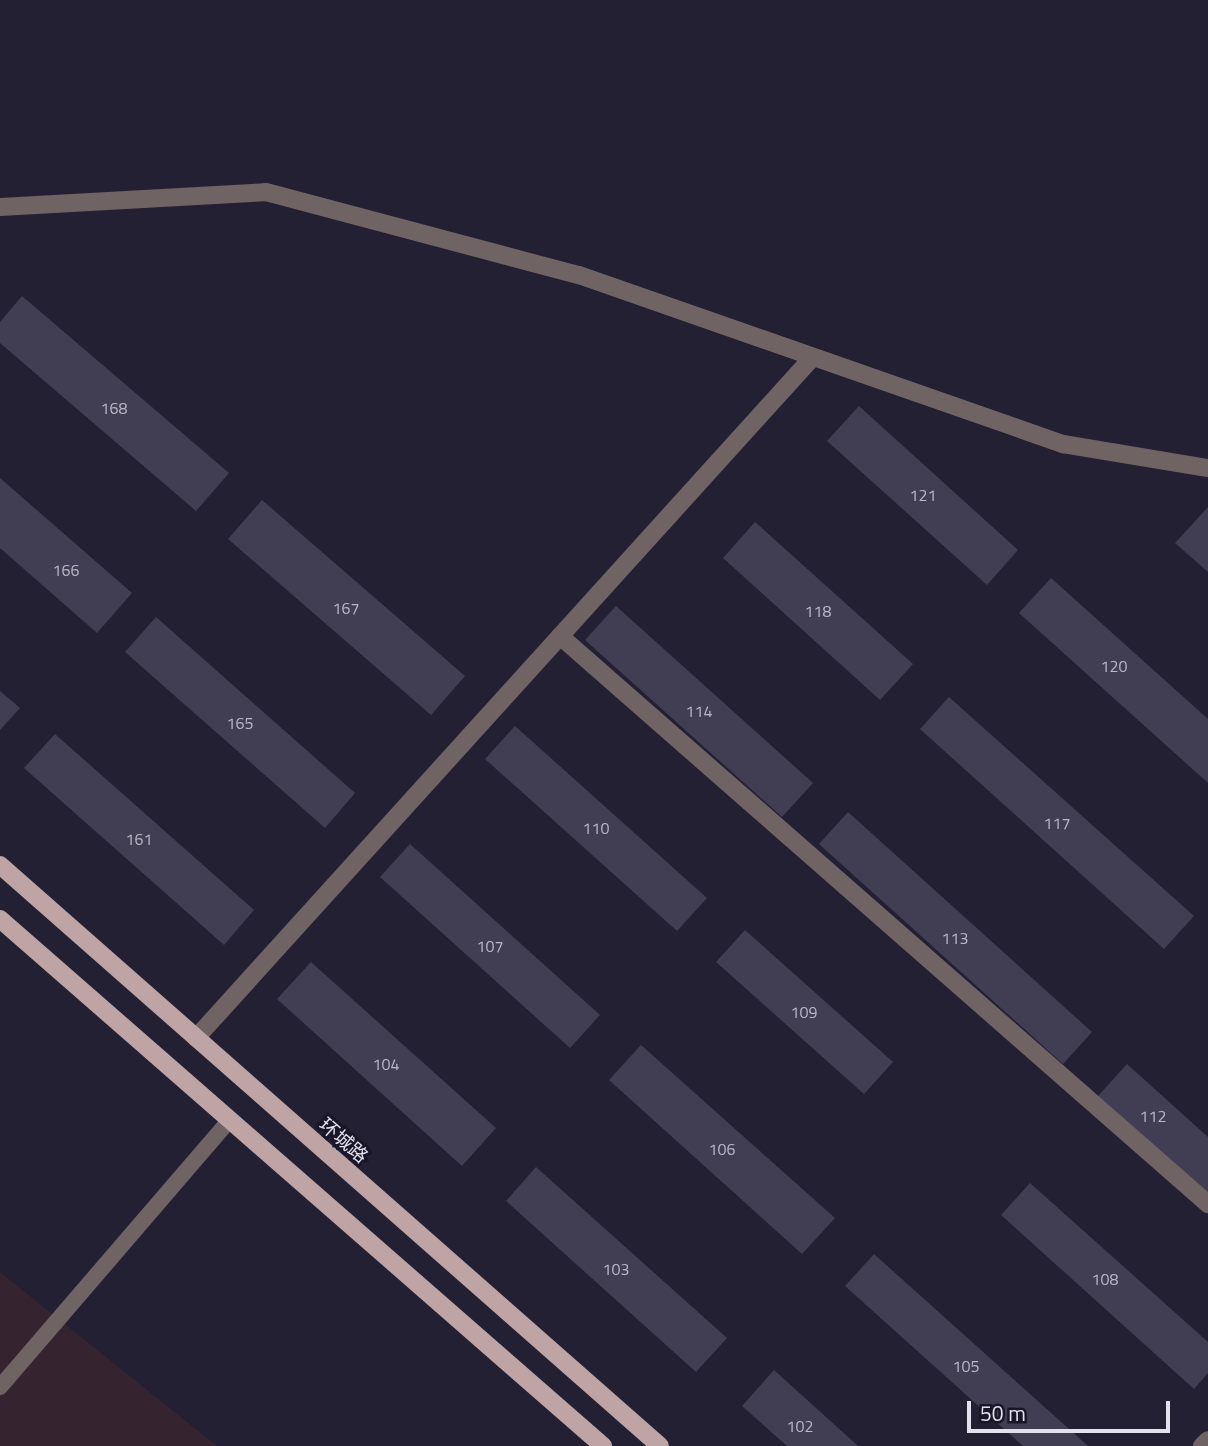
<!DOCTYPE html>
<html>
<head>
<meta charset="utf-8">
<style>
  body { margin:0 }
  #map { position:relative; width:1208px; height:1446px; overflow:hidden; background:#232033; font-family:"Titillium Web","Noto Sans SC",sans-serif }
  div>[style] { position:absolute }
  .industrial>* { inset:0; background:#35242f }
  .building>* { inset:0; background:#413e53 }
  .service>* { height:16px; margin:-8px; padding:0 8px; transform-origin:8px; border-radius:8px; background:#706364 }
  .minor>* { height:18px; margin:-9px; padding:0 9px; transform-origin:9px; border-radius:9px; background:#706364 }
  .primary>* { height:18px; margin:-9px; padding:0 9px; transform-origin:9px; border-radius:9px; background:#bea4a5 }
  span { translate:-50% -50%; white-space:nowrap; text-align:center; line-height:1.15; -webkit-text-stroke:6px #1a1629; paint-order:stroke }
  .number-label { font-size:16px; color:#bab8c7 }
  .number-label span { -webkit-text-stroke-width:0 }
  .street-label { font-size:19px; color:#e3e1ee }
  .scale { position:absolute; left:967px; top:1401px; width:203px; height:32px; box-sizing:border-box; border:4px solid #e3e1ee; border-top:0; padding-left:9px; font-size:21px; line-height:24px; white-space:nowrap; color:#e3e1ee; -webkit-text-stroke:5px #1a1629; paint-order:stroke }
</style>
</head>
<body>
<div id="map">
  <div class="industrial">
    <div style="clip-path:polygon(0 1272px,217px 1446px,0 1446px)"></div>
  </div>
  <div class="building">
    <div style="clip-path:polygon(22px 296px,229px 473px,196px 511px,0 343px,0 322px)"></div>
    <div style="clip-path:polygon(859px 406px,1018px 550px,987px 585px,827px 441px)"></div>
    <div style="clip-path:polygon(0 478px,132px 593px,97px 633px,0 548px)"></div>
    <div style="clip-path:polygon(262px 500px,465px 676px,431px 715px,228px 539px)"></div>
    <div style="clip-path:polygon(1208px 507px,1208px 572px,1175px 543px)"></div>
    <div style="clip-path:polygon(755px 522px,913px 664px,880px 700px,723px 558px)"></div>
    <div style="clip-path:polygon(1051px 578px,1208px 719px,1208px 783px,1019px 613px)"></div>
    <div style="clip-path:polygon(616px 606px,813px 783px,782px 817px,585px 640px)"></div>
    <div style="clip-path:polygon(156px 617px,355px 793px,325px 828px,125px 652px)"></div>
    <div style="clip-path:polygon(0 691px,20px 708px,0 730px)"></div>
    <div style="clip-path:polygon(949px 697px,1194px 916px,1164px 949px,920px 729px)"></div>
    <div style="clip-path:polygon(515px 726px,707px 898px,677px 931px,485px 759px)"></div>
    <div style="clip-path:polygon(55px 734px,254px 910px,224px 945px,24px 768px)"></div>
    <div style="clip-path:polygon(848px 812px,1092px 1032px,1063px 1064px,819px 844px)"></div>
    <div style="clip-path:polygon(410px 844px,600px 1015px,570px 1048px,380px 877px)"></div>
    <div style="clip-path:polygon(745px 930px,893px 1062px,864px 1094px,716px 962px)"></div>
    <div style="clip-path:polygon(311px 962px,496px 1128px,462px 1166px,277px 999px)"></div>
    <div style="clip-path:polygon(641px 1045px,835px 1218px,802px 1254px,609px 1080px)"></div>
    <div style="clip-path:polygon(1127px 1064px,1208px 1137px,1208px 1195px,1098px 1096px)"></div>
    <div style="clip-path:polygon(536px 1167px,727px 1338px,696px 1372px,506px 1201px)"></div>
    <div style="clip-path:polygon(1030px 1183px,1208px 1342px,1208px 1373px,1194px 1389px,1001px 1215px)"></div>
    <div style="clip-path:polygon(874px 1254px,1088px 1446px,1023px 1446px,845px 1286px)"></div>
    <div style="clip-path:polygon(774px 1370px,858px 1446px,787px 1446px,742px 1406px)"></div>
  </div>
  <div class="service">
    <div style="left:0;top:1387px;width:352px;rotate:-49.3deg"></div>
  </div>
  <div class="minor">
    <div style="left:0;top:207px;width:266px;rotate:-3.2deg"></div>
    <div style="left:266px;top:192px;width:324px;rotate:14.9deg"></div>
    <div style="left:579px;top:275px;width:513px;rotate:19.25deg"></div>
    <div style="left:1063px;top:444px;width:147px;rotate:9.4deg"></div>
    <div style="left:560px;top:636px;width:862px;rotate:41.24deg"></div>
    <div style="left:196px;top:1038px;width:918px;rotate:-47.83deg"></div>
    <div style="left:1202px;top:1446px;width:8px;rotate:-45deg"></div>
  </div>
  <div class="primary">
    <div style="left:0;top:865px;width:879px;rotate:41.36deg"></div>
    <div style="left:0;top:919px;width:801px;rotate:41.15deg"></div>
  </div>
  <div class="number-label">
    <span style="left:114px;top:408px">168</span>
    <span style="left:923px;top:495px">121</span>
    <span style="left:66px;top:570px">166</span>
    <span style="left:346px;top:608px">167</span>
    <span style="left:818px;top:611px">118</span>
    <span style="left:1114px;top:666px">120</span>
    <span style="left:699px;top:711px">114</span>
    <span style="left:240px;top:723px">165</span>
    <span style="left:1057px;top:823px">117</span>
    <span style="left:596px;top:828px">110</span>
    <span style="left:139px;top:839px">161</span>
    <span style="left:955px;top:938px">113</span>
    <span style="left:490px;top:946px">107</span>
    <span style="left:804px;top:1012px">109</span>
    <span style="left:386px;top:1064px">104</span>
    <span style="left:1153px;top:1116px">112</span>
    <span style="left:722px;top:1149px">106</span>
    <span style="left:616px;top:1269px">103</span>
    <span style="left:1105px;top:1279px">108</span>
    <span style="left:966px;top:1366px">105</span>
    <span style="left:800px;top:1426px">102</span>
  </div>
  <div class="street-label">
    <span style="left:344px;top:1140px;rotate:41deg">环城路</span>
  </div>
  <div class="scale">50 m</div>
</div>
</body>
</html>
